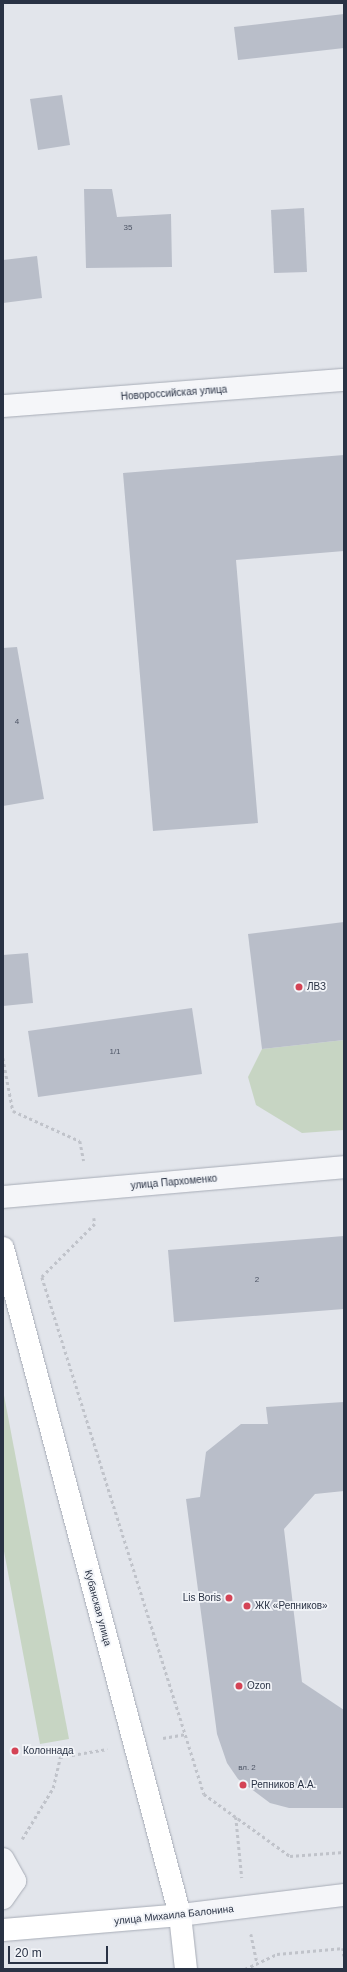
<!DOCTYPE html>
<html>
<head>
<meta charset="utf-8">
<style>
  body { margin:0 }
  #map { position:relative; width:347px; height:1972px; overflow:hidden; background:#e2e5eb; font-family:Arial,sans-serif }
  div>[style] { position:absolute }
  .green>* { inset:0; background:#c7d5c3 }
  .building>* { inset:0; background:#b9bec9 }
  .path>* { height:2.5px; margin-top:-1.25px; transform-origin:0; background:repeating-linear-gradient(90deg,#c0c3ca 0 3px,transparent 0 6px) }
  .roads { filter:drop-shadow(0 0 1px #a7acb6) drop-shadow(0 0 1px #a7acb6) }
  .minor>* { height:22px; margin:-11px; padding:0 11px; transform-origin:11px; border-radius:11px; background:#f5f6f9 }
  .major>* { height:22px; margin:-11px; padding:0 11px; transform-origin:11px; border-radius:11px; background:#fff }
  .dots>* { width:11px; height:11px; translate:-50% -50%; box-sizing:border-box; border:2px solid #f2f4f8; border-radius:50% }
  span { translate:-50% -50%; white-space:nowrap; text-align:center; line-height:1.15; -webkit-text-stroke:3.5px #f2f4f8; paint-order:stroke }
  .number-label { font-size:8px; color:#4d5565 }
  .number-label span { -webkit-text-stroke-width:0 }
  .street-label { font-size:10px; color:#293244 }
  .poi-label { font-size:10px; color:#293244 }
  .left { translate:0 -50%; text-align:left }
  .right { translate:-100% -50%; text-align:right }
  .frame { position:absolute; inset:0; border:4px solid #293244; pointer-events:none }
  .scale { position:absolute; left:8px; top:1946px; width:100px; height:18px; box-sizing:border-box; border:2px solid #293244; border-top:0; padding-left:5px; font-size:12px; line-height:14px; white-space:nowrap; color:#293244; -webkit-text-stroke:3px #f2f4f8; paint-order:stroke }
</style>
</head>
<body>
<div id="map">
  <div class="green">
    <div style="clip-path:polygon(344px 1040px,344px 1130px,302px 1133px,256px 1105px,248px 1077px,262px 1049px)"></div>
    <div style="clip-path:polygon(3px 1390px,69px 1739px,40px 1744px,3px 1546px)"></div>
  </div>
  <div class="building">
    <div style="clip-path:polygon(344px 14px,344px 48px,238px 60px,234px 27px)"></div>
    <div style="clip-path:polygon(62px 95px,70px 145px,38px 150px,30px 99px)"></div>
    <div style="clip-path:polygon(84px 189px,112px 189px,117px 217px,171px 214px,172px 267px,86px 268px)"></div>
    <div style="clip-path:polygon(304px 208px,307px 272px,274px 273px,271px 210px)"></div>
    <div style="clip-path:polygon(37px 256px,42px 298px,3px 303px,3px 260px)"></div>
    <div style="clip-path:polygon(344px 455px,344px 551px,236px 560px,258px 823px,153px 831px,123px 473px)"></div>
    <div style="clip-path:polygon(17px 647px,44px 799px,3px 806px,3px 648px)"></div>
    <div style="clip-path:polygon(344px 922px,344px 1040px,262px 1049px,248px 934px)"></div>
    <div style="clip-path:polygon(28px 953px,33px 1003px,3px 1006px,3px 955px)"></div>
    <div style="clip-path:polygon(192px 1008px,202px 1074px,38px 1097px,28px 1031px)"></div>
    <div style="clip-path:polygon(344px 1236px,344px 1309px,174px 1322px,168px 1250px)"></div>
    <div style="clip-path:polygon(344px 1402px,344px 1491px,315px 1494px,284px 1529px,302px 1682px,344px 1710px,344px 1808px,289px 1808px,270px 1803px,238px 1779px,227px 1763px,217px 1734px,186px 1499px,200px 1497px,206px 1452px,241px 1424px,268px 1424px,266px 1407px)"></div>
  </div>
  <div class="path">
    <div style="left:3px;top:1058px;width:54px;rotate:79.3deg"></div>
    <div style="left:13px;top:1111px;width:73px;rotate:24.1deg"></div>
    <div style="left:80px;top:1141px;width:20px;rotate:79deg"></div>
    <div style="left:94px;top:1218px;width:6px;rotate:81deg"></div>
    <div style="left:95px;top:1224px;width:75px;rotate:135deg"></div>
    <div style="left:42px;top:1277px;width:542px;rotate:72.6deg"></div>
    <div style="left:204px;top:1794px;width:106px;rotate:35.8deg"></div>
    <div style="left:290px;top:1856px;width:54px;rotate:-4.2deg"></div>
    <div style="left:163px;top:1738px;width:22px;rotate:-10deg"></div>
    <div style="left:236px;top:1817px;width:61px;rotate:84.4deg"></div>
    <div style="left:22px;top:1839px;width:60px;rotate:-58.7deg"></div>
    <div style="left:53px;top:1788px;width:32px;rotate:-77deg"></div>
    <div style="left:60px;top:1757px;width:48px;rotate:-9.7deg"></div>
    <div style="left:251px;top:1934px;width:30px;rotate:78deg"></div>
    <div style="left:343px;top:1948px;width:8px;rotate:83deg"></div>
    <div style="left:3px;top:1969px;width:94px"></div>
    <div style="left:245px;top:1969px;width:35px;rotate:-25deg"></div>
    <div style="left:277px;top:1954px;width:67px;rotate:-5.1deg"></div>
  </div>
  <div class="roads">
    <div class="minor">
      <div style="left:3px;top:406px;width:342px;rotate:-4.4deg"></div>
      <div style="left:3px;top:1197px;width:342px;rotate:-5deg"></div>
      <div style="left:3px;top:1859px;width:25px;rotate:61deg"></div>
      <div style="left:15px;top:1881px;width:21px;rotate:125deg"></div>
      <div style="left:180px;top:1915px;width:165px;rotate:-7deg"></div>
    </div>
    <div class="major">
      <div style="left:3px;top:1248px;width:690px;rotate:75.14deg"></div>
      <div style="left:180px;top:1915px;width:54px;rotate:83.7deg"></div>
      <div style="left:3px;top:1930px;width:178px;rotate:-4.8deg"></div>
    </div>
  </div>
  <div class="dots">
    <div style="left:299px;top:987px;background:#d44355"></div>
    <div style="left:229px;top:1598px;background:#d44355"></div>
    <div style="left:247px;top:1606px;background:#d44355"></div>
    <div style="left:239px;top:1686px;background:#d44355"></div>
    <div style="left:15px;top:1751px;background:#d44355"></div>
    <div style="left:243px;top:1785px;background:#d44355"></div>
  </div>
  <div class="number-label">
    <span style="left:128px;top:228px">35</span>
    <span style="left:17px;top:722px">4</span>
    <span style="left:115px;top:1052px">1/1</span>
    <span style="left:257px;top:1280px">2</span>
    <span style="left:247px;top:1768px">вл. 2</span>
  </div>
  <div class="street-label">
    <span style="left:174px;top:393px;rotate:-4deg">Новороссийская улица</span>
    <span style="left:174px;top:1182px;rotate:-5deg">улица Пархоменко</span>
    <span style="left:98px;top:1608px;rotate:75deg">Кубанская улица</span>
    <span style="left:174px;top:1915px;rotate:-6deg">улица Михаила Балонина</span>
  </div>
  <div class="poi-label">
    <span class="left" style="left:307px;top:987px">ЛВЗ</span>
    <span class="right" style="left:221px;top:1598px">Lis Boris</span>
    <span class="left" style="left:255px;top:1606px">ЖК «Репников»</span>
    <span class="left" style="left:247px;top:1686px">Ozon</span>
    <span class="left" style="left:23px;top:1751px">Колоннада</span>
    <span class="left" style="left:251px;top:1785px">Репников А.А.</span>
  </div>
  <div class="frame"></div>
  <div class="scale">20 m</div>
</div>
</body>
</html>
